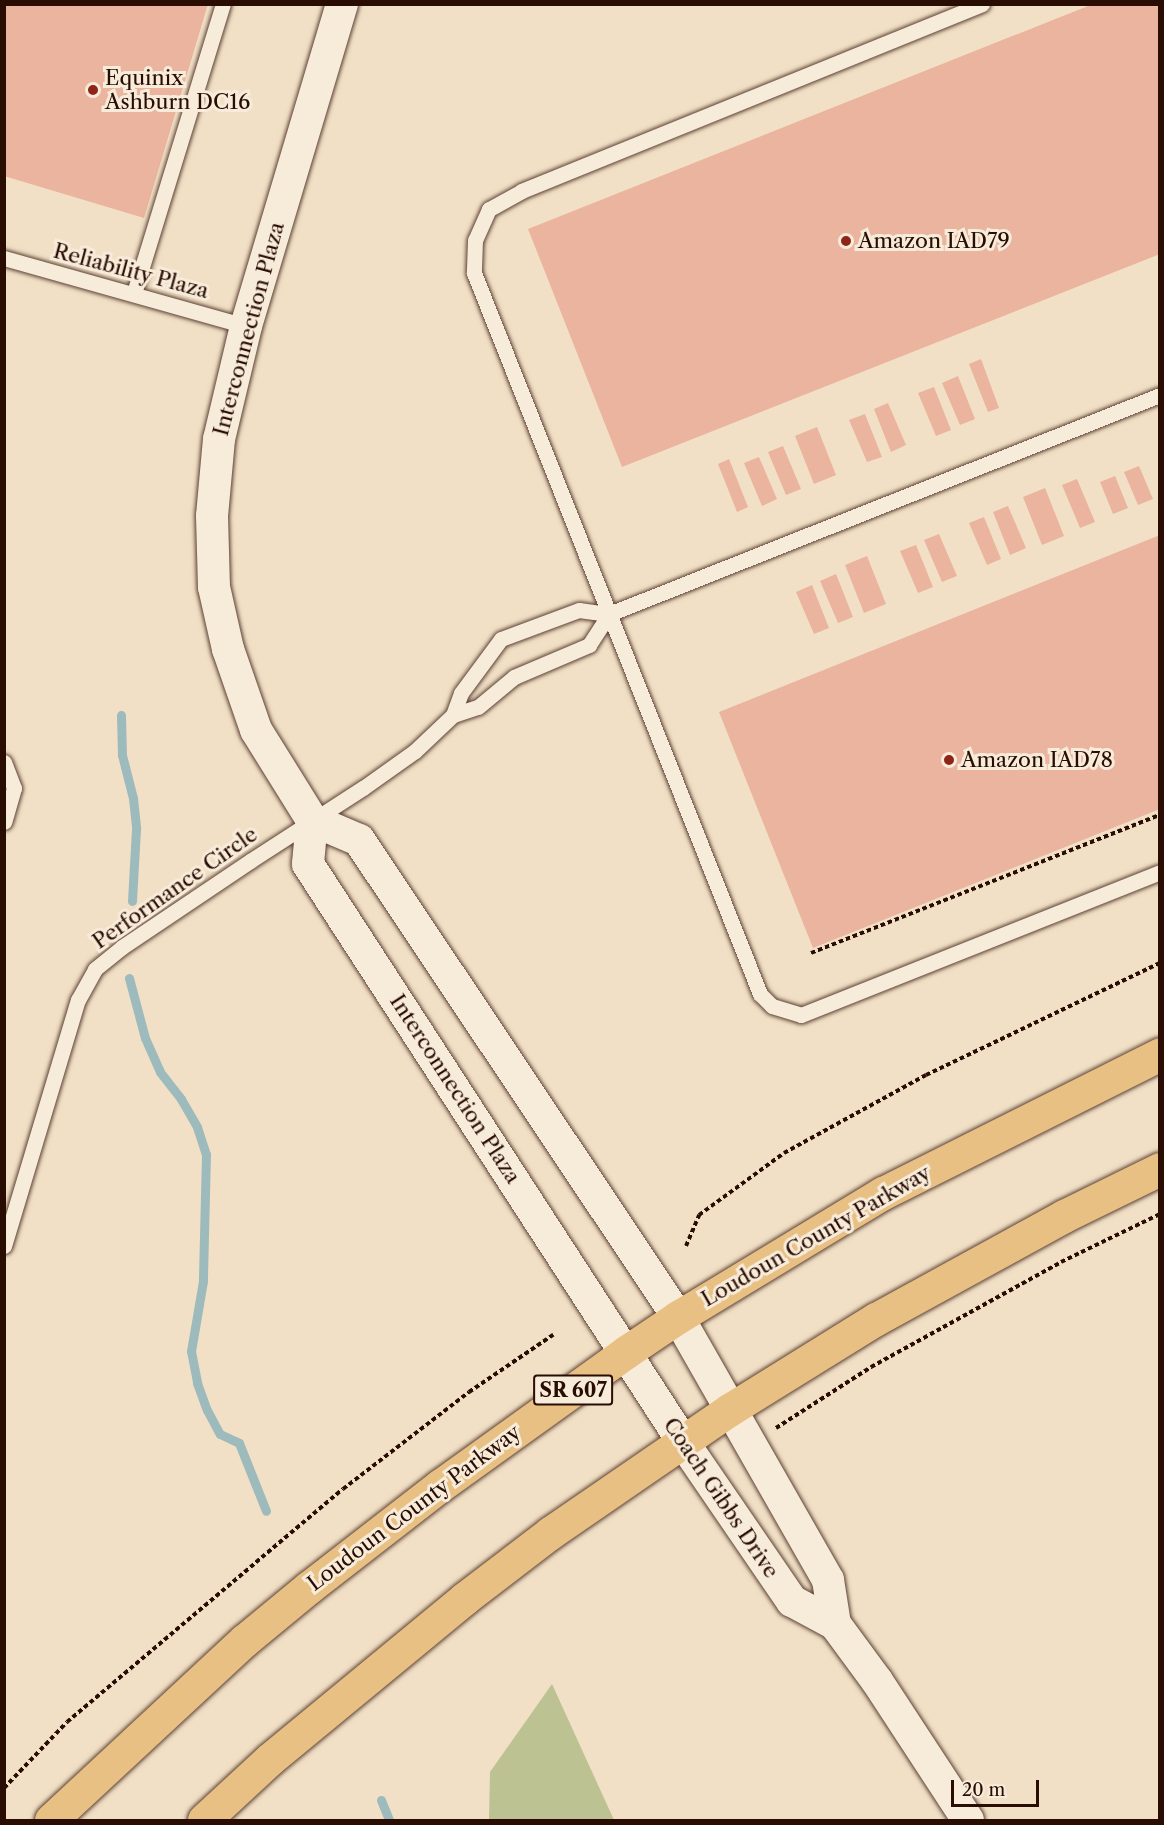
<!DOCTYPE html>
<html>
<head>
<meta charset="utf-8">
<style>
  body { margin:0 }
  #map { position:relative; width:1164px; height:1825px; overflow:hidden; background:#f2e0c6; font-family:"Libre Caslon Text",serif }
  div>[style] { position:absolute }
  .green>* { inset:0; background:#bdc293 }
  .stream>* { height:9px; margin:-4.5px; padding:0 4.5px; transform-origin:4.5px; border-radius:4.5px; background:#9dbbbc }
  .building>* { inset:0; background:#eab49e }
  .path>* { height:4px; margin-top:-2px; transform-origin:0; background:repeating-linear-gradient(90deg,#290c02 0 4.5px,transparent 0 7.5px) }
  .roads { filter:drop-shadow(0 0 2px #5b4133) drop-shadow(0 0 2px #5b4133) }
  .service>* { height:15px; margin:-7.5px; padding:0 7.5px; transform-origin:7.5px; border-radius:7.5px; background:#f7ebda }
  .minor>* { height:32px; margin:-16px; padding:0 16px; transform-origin:16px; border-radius:16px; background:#f7ebda }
  .primary>* { height:33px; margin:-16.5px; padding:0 16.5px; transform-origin:16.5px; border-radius:16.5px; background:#e9c083 }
  .dots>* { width:16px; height:16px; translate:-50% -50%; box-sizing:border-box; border:3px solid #f7ebda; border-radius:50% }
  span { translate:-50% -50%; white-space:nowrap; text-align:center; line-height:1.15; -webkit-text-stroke:6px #f7ebda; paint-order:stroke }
  .shield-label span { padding:2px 4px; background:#f7ebda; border:2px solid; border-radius:4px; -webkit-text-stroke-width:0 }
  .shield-label { font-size:20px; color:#290c02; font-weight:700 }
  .poi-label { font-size:21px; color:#290c02 }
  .left { translate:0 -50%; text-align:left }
  .street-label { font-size:21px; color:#290c02 }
  .frame { position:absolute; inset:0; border:6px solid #290c02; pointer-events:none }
  .scale { position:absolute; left:951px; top:1780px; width:88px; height:27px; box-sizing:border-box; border:3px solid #290c02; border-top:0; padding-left:8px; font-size:18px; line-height:21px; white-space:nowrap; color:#290c02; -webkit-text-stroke:4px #f7ebda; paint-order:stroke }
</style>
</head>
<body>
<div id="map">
  <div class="green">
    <div style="clip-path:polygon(552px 1684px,614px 1820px,489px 1820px,490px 1772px)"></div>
  </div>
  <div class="stream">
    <div style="left:121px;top:715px;width:40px;rotate:88.6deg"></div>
    <div style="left:122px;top:755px;width:44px;rotate:75.7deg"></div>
    <div style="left:133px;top:798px;width:31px;rotate:84deg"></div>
    <div style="left:136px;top:829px;width:72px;rotate:93.2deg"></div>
    <div style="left:129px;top:978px;width:62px;rotate:75.1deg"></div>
    <div style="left:145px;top:1038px;width:37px;rotate:66deg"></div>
    <div style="left:160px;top:1072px;width:34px;rotate:52deg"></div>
    <div style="left:181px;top:1099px;width:32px;rotate:60deg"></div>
    <div style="left:197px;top:1127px;width:28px;rotate:72deg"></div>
    <div style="left:206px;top:1154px;width:127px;rotate:91.4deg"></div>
    <div style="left:203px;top:1281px;width:71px;rotate:99.7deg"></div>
    <div style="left:191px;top:1351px;width:33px;rotate:79deg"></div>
    <div style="left:197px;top:1383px;width:29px;rotate:70deg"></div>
    <div style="left:207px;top:1410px;width:27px;rotate:62deg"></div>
    <div style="left:220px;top:1434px;width:21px;rotate:25deg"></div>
    <div style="left:239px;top:1443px;width:73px;rotate:68.3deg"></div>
    <div style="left:381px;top:1800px;width:22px;rotate:68deg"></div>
  </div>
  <div class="building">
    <div style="clip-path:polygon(4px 4px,208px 4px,144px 218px,4px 176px)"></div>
    <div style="clip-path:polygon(1093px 4px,1160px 4px,1160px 254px,622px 467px,528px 229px)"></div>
    <div style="clip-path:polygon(981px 359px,999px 408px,988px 412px,969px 364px)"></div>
    <div style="clip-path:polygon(958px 376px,975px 419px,960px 425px,942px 383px)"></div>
    <div style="clip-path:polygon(934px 387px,951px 430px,936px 436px,918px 393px)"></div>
    <div style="clip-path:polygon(888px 403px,906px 445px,891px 452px,874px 409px)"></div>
    <div style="clip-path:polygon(865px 414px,882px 457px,867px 462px,849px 420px)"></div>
    <div style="clip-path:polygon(817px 427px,836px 475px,814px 484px,795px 436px)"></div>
    <div style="clip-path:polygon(783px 446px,801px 489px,786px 495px,768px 452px)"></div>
    <div style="clip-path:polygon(759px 457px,777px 499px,762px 506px,744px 463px)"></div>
    <div style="clip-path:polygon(729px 459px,748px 507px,737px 512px,718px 464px)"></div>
    <div style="clip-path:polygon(1139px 466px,1153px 499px,1138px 505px,1124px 472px)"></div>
    <div style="clip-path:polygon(1115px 476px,1128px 508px,1113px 514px,1100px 482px)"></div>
    <div style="clip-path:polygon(1077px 479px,1095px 522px,1080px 528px,1062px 485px)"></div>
    <div style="clip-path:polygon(1045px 488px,1064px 536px,1042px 545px,1023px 497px)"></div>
    <div style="clip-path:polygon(1008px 506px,1026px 548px,1010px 555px,993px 512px)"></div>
    <div style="clip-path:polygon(984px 517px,1001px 559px,987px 565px,969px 523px)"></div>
    <div style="clip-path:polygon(939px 534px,957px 576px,942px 582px,924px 540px)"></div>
    <div style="clip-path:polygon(1160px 535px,1160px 809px,813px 948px,719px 712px)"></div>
    <div style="clip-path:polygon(916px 545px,933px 587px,918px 593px,900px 551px)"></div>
    <div style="clip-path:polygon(867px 556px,886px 604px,864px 613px,845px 565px)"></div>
    <div style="clip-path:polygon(836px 574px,853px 617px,838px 623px,820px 581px)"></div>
    <div style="clip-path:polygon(812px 585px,829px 628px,814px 634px,796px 592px)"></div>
  </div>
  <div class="path">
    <div style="left:811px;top:953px;width:375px;rotate:-21.6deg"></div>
    <div style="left:686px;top:1246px;width:34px;rotate:-67deg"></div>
    <div style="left:699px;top:1215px;width:105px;rotate:-36.1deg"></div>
    <div style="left:784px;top:1153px;width:162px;rotate:-28.8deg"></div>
    <div style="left:926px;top:1075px;width:259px;rotate:-25.6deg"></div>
    <div style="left:776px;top:1428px;width:113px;rotate:-32.7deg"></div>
    <div style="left:871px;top:1367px;width:217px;rotate:-28.9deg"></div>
    <div style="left:1061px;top:1262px;width:110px;rotate:-25.9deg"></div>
    <div style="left:4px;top:1788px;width:91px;rotate:-46.3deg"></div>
    <div style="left:67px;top:1722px;width:361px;rotate:-40.2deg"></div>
    <div style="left:343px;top:1489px;width:159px;rotate:-37.6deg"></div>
    <div style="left:469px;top:1392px;width:102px;rotate:-34.2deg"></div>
  </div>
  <div class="roads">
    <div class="service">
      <div style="left:982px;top:4px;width:497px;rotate:157.9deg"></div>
      <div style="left:522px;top:191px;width:38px;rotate:151deg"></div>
      <div style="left:489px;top:209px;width:34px;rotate:114deg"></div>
      <div style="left:475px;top:240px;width:33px;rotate:92deg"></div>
      <div style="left:474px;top:273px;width:776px;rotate:68.36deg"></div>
      <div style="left:760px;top:994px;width:17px;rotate:45deg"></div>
      <div style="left:772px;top:1006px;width:30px;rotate:17deg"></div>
      <div style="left:801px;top:1015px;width:386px;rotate:-21.7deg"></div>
      <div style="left:4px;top:258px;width:251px;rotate:15.7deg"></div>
      <div style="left:134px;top:293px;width:302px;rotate:-72.9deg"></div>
      <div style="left:453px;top:715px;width:23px;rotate:-70deg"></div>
      <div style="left:461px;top:693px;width:67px;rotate:-53.5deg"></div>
      <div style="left:501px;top:639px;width:83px;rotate:-20.4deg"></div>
      <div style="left:579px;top:610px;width:30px;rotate:8deg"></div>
      <div style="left:609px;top:614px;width:593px;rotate:-21.68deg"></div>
      <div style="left:4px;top:762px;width:28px;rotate:69deg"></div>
      <div style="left:14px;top:788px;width:35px;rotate:106deg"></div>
      <div style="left:4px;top:1246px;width:257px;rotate:-73.3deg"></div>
      <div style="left:78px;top:1000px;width:35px;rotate:-61deg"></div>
      <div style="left:95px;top:969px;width:35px;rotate:-39deg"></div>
      <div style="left:122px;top:947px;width:154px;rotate:-33.9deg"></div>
      <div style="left:250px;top:861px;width:135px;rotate:-32.9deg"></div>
      <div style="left:363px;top:788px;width:64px;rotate:-35.4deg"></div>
      <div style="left:415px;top:751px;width:52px;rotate:-43.5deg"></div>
      <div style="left:453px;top:715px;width:26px;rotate:-18deg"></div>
      <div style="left:478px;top:707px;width:47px;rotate:-39.8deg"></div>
      <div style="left:514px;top:677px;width:82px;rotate:-23.1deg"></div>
      <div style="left:589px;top:645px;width:37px;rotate:-57deg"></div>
    </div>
    <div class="minor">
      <div style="left:342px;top:4px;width:336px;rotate:106.6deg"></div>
      <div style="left:246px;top:326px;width:116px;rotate:103.4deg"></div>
      <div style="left:219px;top:439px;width:77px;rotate:95.2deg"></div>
      <div style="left:212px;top:516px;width:71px;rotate:88.4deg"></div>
      <div style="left:214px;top:587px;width:64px;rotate:77.3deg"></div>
      <div style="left:228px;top:649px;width:86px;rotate:70.9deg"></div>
      <div style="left:256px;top:730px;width:106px;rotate:58.1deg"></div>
      <div style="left:312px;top:820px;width:51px;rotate:23.1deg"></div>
      <div style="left:359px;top:840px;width:574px;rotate:56.23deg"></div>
      <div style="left:678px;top:1317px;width:303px;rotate:60.3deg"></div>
      <div style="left:828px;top:1580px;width:45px;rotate:81deg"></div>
      <div style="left:312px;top:820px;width:44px;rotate:95.2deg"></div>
      <div style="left:308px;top:864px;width:689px;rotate:57.02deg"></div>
      <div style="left:683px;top:1442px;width:193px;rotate:55.6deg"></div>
      <div style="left:792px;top:1601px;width:49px;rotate:28.1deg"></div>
      <div style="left:835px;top:1624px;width:71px;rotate:53.6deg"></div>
      <div style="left:877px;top:1681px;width:166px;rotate:56.8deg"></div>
    </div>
    <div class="primary">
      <div style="left:51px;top:1820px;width:265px;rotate:-42.9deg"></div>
      <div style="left:245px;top:1640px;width:82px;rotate:-39.5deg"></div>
      <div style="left:308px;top:1588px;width:168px;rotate:-37.8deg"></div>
      <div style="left:441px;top:1485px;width:228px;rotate:-35.7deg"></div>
      <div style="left:626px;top:1352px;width:63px;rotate:-33.9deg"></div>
      <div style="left:678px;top:1317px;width:240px;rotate:-31.2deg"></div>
      <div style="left:883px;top:1193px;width:310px;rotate:-26.6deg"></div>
      <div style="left:204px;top:1820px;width:90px;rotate:-42.7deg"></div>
      <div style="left:270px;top:1759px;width:253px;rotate:-39.5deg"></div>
      <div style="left:465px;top:1598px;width:107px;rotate:-37.4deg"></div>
      <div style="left:550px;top:1533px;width:217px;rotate:-34.5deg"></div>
      <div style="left:729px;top:1410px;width:173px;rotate:-31.8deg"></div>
      <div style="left:876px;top:1319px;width:214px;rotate:-28.7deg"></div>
      <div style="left:1064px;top:1216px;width:107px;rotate:-26.1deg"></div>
    </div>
  </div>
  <div class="dots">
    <div style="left:93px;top:90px;background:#8f2418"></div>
    <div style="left:846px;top:241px;background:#8f2418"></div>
    <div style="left:949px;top:760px;background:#8f2418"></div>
  </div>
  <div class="shield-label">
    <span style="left:573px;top:1390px">SR 607</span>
  </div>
  <div class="poi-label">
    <span class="left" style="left:105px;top:90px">Equinix<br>Ashburn DC16</span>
    <span class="left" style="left:858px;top:241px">Amazon IAD79</span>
    <span class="left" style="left:961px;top:760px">Amazon IAD78</span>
  </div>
  <div class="street-label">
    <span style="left:131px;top:271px;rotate:15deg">Reliability Plaza</span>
    <span style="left:249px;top:329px;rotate:-75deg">Interconnection Plaza</span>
    <span style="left:175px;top:888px;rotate:-35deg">Performance Circle</span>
    <span style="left:455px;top:1089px;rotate:57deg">Interconnection Plaza</span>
    <span style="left:816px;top:1236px;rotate:-30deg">Loudoun County Parkway</span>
    <span style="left:721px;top:1498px;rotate:56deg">Coach Gibbs Drive</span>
    <span style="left:414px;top:1508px;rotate:-37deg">Loudoun County Parkway</span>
  </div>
  <div class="frame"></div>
  <div class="scale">20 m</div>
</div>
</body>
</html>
